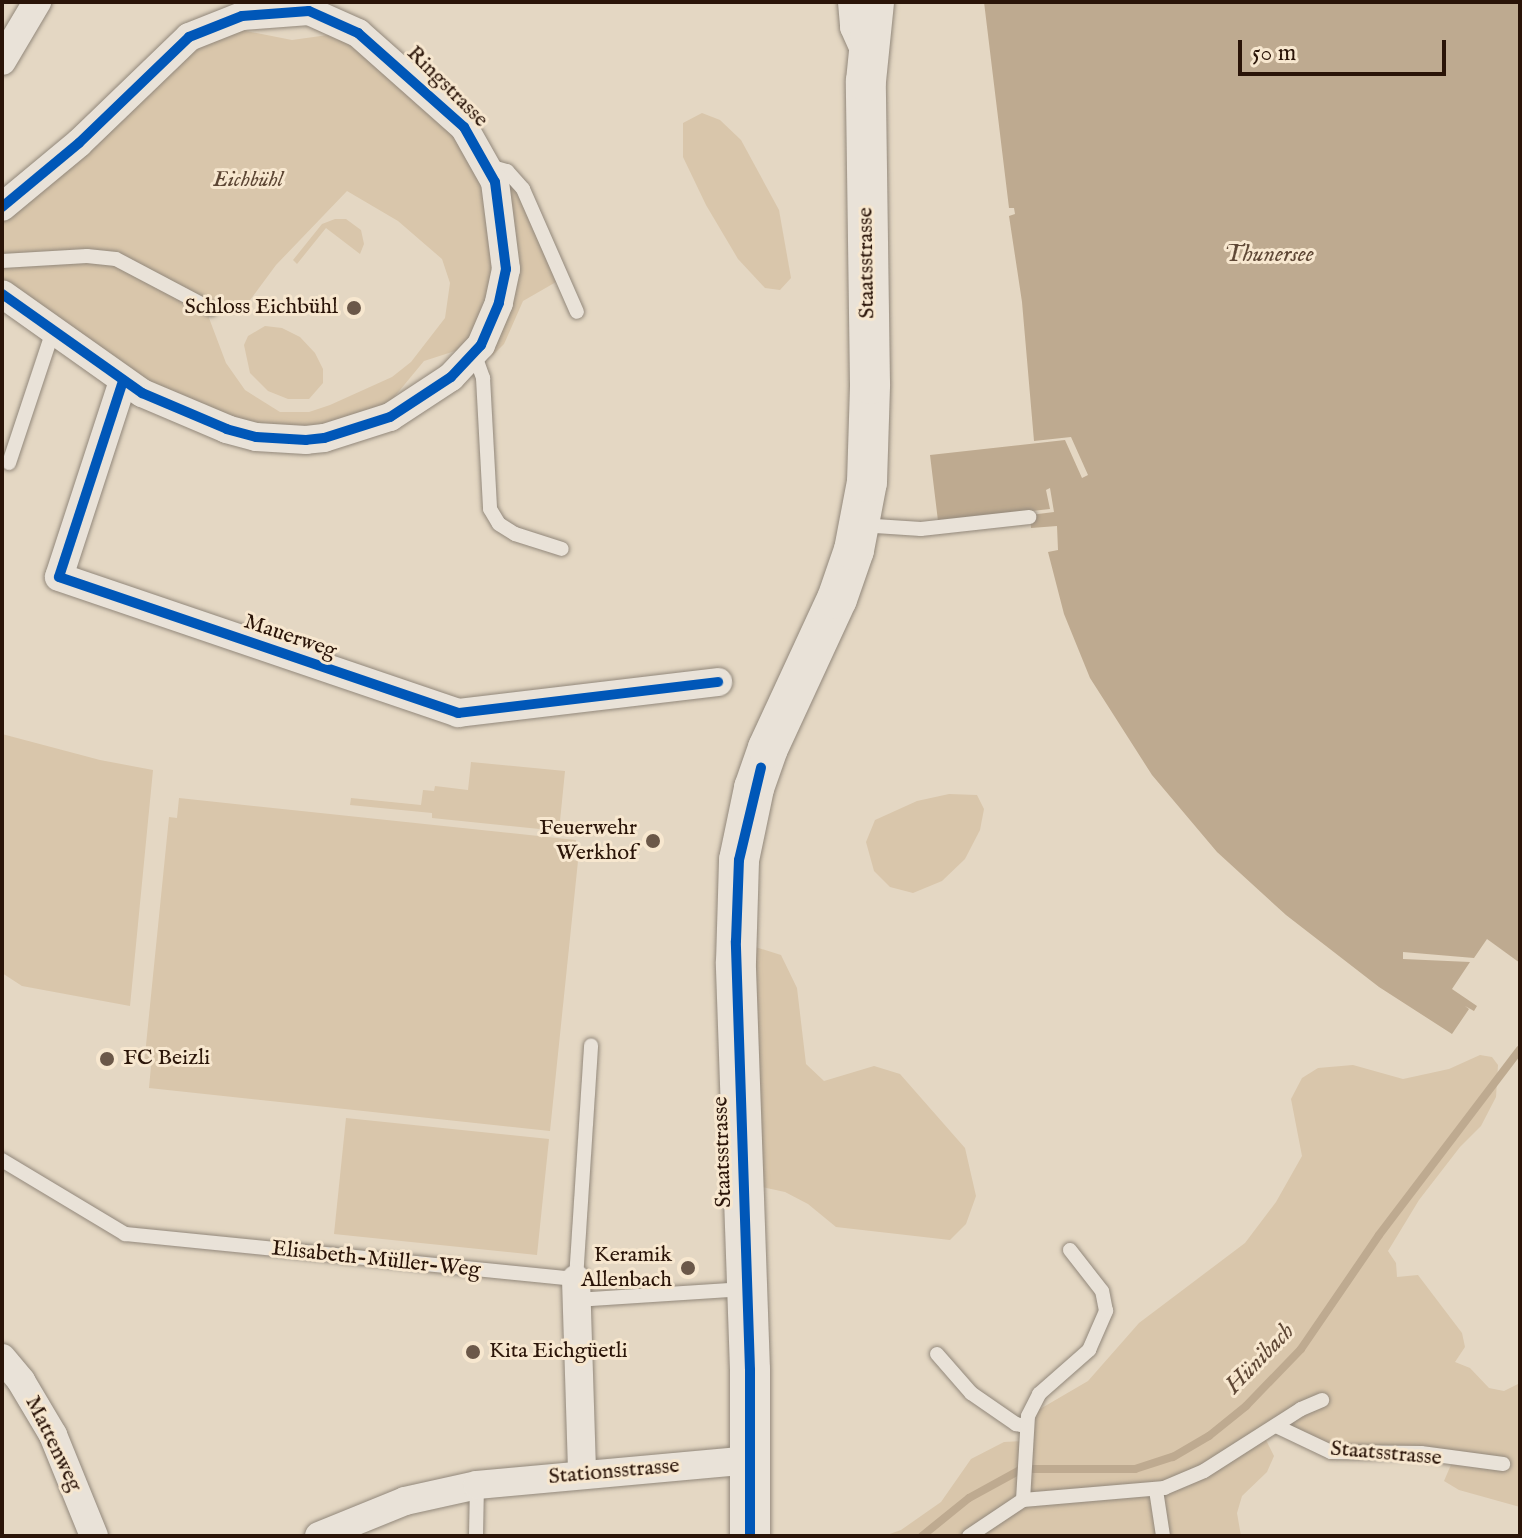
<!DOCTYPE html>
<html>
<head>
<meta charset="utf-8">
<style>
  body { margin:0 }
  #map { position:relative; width:1522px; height:1538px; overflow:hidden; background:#e4d7c3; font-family:"IM FELL English",serif }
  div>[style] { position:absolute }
  .green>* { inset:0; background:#d9c6ab }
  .water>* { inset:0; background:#beaa90 }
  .stream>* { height:8px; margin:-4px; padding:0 4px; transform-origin:4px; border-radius:4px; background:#beaa90 }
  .roads { filter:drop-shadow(0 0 2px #92887b) drop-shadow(0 0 2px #92887b) }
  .service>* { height:14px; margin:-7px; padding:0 7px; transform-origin:7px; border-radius:7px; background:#e9e2d8 }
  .minor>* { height:28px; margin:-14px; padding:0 14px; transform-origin:14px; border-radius:14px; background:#e9e2d8 }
  .secondary>* { height:40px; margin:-20px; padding:0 20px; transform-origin:20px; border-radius:20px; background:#e9e2d8 }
  .cycleway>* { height:10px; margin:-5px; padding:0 5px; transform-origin:5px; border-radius:5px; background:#0057b8 }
  .dots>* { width:22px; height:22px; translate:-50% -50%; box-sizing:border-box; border:4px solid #f7e7cf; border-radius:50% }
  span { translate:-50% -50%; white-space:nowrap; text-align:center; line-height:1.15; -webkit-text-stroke:6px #f7e7cf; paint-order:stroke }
  .street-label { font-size:22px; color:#2a1408 }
  .park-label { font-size:22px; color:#5c4533; font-style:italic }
  .poi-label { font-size:22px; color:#2a1408 }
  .right { translate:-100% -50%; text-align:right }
  .left { translate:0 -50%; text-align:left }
  .water-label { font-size:24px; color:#5f4836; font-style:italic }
  .frame { position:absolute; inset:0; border:4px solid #2a1408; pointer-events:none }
  .scale { position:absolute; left:1238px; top:40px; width:208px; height:36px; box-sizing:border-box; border:4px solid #2a1408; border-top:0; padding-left:10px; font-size:24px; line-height:28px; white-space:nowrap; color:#2a1408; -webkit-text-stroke:6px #f7e7cf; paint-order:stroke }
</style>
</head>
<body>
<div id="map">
  <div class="green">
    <div style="clip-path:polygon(evenodd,349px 27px,507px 171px,563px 278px,523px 301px,504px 344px,493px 355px,478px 360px,473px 354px,455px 351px,424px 361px,371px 425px,227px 429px,2px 294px,2px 207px,171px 53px,241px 30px,292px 40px,335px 34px,349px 27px,347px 191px,398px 221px,442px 259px,450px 283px,445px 318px,411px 362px,392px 377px,330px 405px,309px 412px,280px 412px,245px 390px,226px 363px,209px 318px,211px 309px,221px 300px,242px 311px,276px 265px,347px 191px)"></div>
    <div style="clip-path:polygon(702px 113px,720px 120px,741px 140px,779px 210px,791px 278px,780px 290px,765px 288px,738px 259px,706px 205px,683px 157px,683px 123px)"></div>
    <div style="clip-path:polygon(335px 219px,346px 219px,361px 230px,364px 244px,360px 254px,326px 228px,297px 264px,293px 260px,322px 224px)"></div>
    <div style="clip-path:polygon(265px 326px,282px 328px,300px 337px,315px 353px,323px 369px,323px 383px,309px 399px,288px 399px,268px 391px,250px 373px,244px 345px,248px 336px)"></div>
    <div style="clip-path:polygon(2px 734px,100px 760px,153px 770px,130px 1006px,22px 986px,2px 973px)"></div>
    <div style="clip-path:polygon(471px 762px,565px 771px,559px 831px,432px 818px,432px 813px,350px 805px,351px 798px,421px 805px,423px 790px,434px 791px,435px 786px,468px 790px)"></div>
    <div style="clip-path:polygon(949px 794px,977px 795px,984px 809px,980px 830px,965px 859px,942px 881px,913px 893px,890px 887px,874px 871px,866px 842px,875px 820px,917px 801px)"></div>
    <div style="clip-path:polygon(179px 798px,576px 840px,573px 860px,578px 861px,550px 1131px,149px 1088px,151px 1066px,144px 1065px,169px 817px,177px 818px)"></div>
    <div style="clip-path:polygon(736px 941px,781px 955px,797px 988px,806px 1064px,824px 1081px,874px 1066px,900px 1074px,965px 1148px,976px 1196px,966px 1224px,950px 1240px,836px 1227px,808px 1204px,785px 1192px,744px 1183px)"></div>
    <div style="clip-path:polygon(1480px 1055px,1492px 1057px,1498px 1065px,1496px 1097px,1481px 1126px,1460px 1147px,1419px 1200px,1388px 1251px,1396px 1263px,1397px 1277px,1418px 1275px,1462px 1333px,1465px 1347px,1455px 1362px,1470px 1368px,1489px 1388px,1504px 1391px,1520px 1383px,1520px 1507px,1459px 1490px,1444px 1481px,1453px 1460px,1350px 1453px,1276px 1426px,1263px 1434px,1274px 1456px,1267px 1472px,1242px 1496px,1237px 1513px,1241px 1536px,884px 1536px,901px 1530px,941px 1502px,971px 1459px,1004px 1442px,1025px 1441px,1028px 1416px,1088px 1381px,1139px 1323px,1245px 1243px,1276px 1202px,1302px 1156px,1291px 1099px,1302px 1078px,1318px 1068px,1353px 1065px,1403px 1079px,1449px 1069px)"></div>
    <div style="clip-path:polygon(346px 1118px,549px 1139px,537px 1255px,334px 1234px)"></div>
  </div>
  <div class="water">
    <div style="clip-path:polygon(984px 2px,1520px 2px,1520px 963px,1487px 939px,1474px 958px,1403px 952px,1403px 959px,1470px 962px,1452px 989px,1477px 1006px,1474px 1011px,1465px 1006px,1469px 1009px,1452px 1034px,1379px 987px,1286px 915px,1217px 852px,1152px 775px,1090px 678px,1064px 614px,1048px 552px,1058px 550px,1057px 526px,1031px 528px,1030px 515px,1054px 512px,1050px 488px,1046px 490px,1050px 509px,938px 521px,930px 455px,1065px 440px,1082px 478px,1088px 475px,1071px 437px,1034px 441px,1022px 302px,1009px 216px,1015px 214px,1014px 208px,1009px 208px)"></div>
  </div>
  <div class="stream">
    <div style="left:922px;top:1536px;width:60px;rotate:-39deg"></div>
    <div style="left:969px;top:1498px;width:60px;rotate:-28.7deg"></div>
    <div style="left:1022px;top:1469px;width:113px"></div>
    <div style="left:1135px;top:1469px;width:40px;rotate:-18deg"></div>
    <div style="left:1173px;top:1457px;width:42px;rotate:-30.3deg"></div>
    <div style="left:1209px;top:1436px;width:48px;rotate:-39deg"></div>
    <div style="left:1246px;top:1406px;width:79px;rotate:-46deg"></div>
    <div style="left:1301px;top:1349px;width:138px;rotate:-55.6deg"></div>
    <div style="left:1379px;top:1235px;width:233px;rotate:-52.8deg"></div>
  </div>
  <div class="roads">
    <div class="service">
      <div style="left:489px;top:166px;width:19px;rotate:16deg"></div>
      <div style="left:507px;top:171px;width:24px;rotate:48deg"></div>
      <div style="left:523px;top:189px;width:134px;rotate:66.3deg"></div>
      <div style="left:2px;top:261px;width:85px;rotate:-3.4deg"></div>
      <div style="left:87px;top:256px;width:29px;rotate:6deg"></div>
      <div style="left:116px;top:259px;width:107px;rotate:27.8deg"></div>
      <div style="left:474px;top:353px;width:27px;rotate:70deg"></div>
      <div style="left:483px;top:378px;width:131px;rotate:86.9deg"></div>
      <div style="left:490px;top:509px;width:17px;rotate:59deg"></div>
      <div style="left:499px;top:524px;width:19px;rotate:32deg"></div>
      <div style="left:515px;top:534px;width:49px;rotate:17.7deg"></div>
      <div style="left:9px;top:463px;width:139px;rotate:-71.6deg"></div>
      <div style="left:860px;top:525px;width:61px;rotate:3.8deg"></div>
      <div style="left:921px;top:529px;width:109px;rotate:-6.3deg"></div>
      <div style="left:2px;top:1160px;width:144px;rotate:31deg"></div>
      <div style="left:125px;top:1234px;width:453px;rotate:5.7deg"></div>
      <div style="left:576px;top:1279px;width:234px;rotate:-86.3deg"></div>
      <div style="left:575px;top:1300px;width:171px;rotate:-3.7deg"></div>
      <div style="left:937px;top:1354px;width:52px;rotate:48.9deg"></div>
      <div style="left:971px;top:1393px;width:55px;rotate:34.6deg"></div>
      <div style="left:1016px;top:1424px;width:9px;rotate:13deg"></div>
      <div style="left:1276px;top:1426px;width:61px;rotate:25.3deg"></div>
      <div style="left:1331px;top:1452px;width:90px;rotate:0.6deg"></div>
      <div style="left:1421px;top:1453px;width:83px;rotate:7.6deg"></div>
      <div style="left:1156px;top:1490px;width:47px;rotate:81.3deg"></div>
      <div style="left:1023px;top:1500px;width:84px;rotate:-86.6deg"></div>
      <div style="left:1028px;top:1416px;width:25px;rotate:-63deg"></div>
      <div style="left:1039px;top:1394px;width:67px;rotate:-41.3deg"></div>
      <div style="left:1089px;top:1350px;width:43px;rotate:-66.4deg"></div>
      <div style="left:1106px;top:1311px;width:20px;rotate:-101deg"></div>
      <div style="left:1102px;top:1291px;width:52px;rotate:-128deg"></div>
      <div style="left:476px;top:1536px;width:51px;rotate:-88.9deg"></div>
      <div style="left:969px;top:1536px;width:65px;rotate:-33.7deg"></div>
      <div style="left:1023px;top:1500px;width:142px;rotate:-4.9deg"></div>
      <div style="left:1164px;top:1488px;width:43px;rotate:-23deg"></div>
      <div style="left:1204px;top:1471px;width:115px;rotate:-32.6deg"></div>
      <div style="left:1301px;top:1409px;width:23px;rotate:-23deg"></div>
    </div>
    <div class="minor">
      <div style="left:852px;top:2px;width:25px;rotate:85deg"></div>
      <div style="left:854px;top:27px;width:22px;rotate:66deg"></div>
      <div style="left:2px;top:61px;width:69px;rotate:-59.3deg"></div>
      <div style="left:2px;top:207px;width:100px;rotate:-39.7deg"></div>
      <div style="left:79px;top:143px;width:153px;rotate:-43.9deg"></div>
      <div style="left:189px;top:37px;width:57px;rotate:-21.6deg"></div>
      <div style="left:242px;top:16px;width:67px;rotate:-4.3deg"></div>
      <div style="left:309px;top:11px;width:54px;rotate:24.2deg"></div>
      <div style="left:358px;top:33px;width:142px;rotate:41.6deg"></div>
      <div style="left:464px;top:127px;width:63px;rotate:60.6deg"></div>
      <div style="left:495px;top:182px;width:88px;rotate:82.8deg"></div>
      <div style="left:506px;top:269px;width:35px;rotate:102deg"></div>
      <div style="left:499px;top:303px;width:46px;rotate:113.2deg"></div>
      <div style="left:481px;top:345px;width:44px;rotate:133.2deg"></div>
      <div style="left:451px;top:377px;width:73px;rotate:146.7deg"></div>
      <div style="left:390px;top:417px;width:69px;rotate:162.3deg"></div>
      <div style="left:324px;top:438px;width:18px;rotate:174deg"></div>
      <div style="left:306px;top:440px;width:50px;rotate:-176.6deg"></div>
      <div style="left:256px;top:437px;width:30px;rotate:-165deg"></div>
      <div style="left:227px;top:429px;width:92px;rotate:-157deg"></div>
      <div style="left:142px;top:393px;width:171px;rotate:-144.7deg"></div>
      <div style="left:123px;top:381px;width:206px;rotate:108.1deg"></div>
      <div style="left:59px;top:577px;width:422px;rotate:18.8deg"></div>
      <div style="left:458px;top:713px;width:262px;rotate:-6.8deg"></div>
      <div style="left:576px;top:1279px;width:195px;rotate:88.2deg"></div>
      <div style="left:2px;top:1358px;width:30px;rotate:50deg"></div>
      <div style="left:21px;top:1381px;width:63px;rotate:59.3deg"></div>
      <div style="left:53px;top:1435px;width:109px;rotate:67.9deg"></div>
      <div style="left:319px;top:1536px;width:93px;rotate:-22.1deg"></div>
      <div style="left:405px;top:1501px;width:74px;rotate:-12.5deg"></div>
      <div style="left:477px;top:1485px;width:275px;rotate:-5.2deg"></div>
    </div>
    <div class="secondary">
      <div style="left:750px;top:1536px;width:166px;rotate:-90deg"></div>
      <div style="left:750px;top:1370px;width:408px;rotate:-92deg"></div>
      <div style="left:736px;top:962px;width:102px;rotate:-88.3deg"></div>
      <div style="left:739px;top:860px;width:74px;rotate:-78.2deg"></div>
      <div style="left:754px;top:788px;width:42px;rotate:-70.7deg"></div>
      <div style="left:768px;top:748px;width:164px;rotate:-65.2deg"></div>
      <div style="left:837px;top:599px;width:52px;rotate:-70.9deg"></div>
      <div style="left:854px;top:550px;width:69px;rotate:-79.2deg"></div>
      <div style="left:867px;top:482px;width:98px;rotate:-88.2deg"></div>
      <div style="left:870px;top:384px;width:303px;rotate:-90.8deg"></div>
      <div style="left:866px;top:81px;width:79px;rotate:-84.2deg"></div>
    </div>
  </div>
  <div class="cycleway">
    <div style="left:2px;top:207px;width:100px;rotate:-39.7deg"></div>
    <div style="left:79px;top:143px;width:153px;rotate:-43.9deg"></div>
    <div style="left:189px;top:37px;width:57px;rotate:-21.6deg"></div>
    <div style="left:242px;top:16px;width:67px;rotate:-4.3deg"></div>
    <div style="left:309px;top:11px;width:54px;rotate:24.2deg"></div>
    <div style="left:358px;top:33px;width:142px;rotate:41.6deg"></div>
    <div style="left:464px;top:127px;width:63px;rotate:60.6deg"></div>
    <div style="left:495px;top:182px;width:88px;rotate:82.8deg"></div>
    <div style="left:506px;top:269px;width:35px;rotate:102deg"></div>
    <div style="left:499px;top:303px;width:46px;rotate:113.2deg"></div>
    <div style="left:481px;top:345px;width:44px;rotate:133.2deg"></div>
    <div style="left:451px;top:377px;width:73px;rotate:146.7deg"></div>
    <div style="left:390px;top:417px;width:69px;rotate:162.3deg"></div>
    <div style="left:324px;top:438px;width:18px;rotate:174deg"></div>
    <div style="left:306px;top:440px;width:50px;rotate:-176.6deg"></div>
    <div style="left:256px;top:437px;width:30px;rotate:-165deg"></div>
    <div style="left:227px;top:429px;width:92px;rotate:-157deg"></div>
    <div style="left:142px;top:393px;width:171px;rotate:-144.7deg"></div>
    <div style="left:123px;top:381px;width:206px;rotate:108.1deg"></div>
    <div style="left:59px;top:577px;width:422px;rotate:18.8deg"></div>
    <div style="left:458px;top:713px;width:262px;rotate:-6.8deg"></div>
    <div style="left:750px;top:1536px;width:166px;rotate:-90deg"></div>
    <div style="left:750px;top:1370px;width:429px;rotate:-91.9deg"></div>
    <div style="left:736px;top:941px;width:81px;rotate:-87.9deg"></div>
    <div style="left:739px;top:860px;width:95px;rotate:-76.6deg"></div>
  </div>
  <div class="dots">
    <div style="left:354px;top:308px;background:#6b5849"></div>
    <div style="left:653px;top:841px;background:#6b5849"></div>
    <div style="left:107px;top:1059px;background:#6b5849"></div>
    <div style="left:688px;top:1268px;background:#6b5849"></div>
    <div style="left:473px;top:1352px;background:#6b5849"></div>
  </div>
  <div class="street-label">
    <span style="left:447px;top:87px;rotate:45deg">Ringstrasse</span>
    <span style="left:867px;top:263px;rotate:-91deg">Staatsstrasse</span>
    <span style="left:290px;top:637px;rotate:19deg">Mauerweg</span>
    <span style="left:723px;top:1152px;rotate:-92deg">Staatsstrasse</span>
    <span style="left:376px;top:1260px;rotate:6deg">Elisabeth-Müller-Weg</span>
    <span style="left:53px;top:1444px;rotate:64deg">Mattenweg</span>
    <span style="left:1386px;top:1454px;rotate:5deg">Staatsstrasse</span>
    <span style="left:614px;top:1472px;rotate:-5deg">Stationsstrasse</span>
  </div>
  <div class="park-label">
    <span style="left:248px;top:181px">Eichbühl</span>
  </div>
  <div class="poi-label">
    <span class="right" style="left:338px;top:308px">Schloss Eichbühl</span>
    <span class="right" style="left:637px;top:841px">Feuerwehr<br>Werkhof</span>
    <span class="left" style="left:123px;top:1059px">FC Beizli</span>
    <span class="right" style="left:672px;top:1268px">Keramik<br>Allenbach</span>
    <span class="left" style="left:489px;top:1352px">Kita Eichgüetli</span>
  </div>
  <div class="water-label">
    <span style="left:1269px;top:255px">Thunersee</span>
    <span style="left:1260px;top:1359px;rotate:-46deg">Hünibach</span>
  </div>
  <div class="frame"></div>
  <div class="scale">50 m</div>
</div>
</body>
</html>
